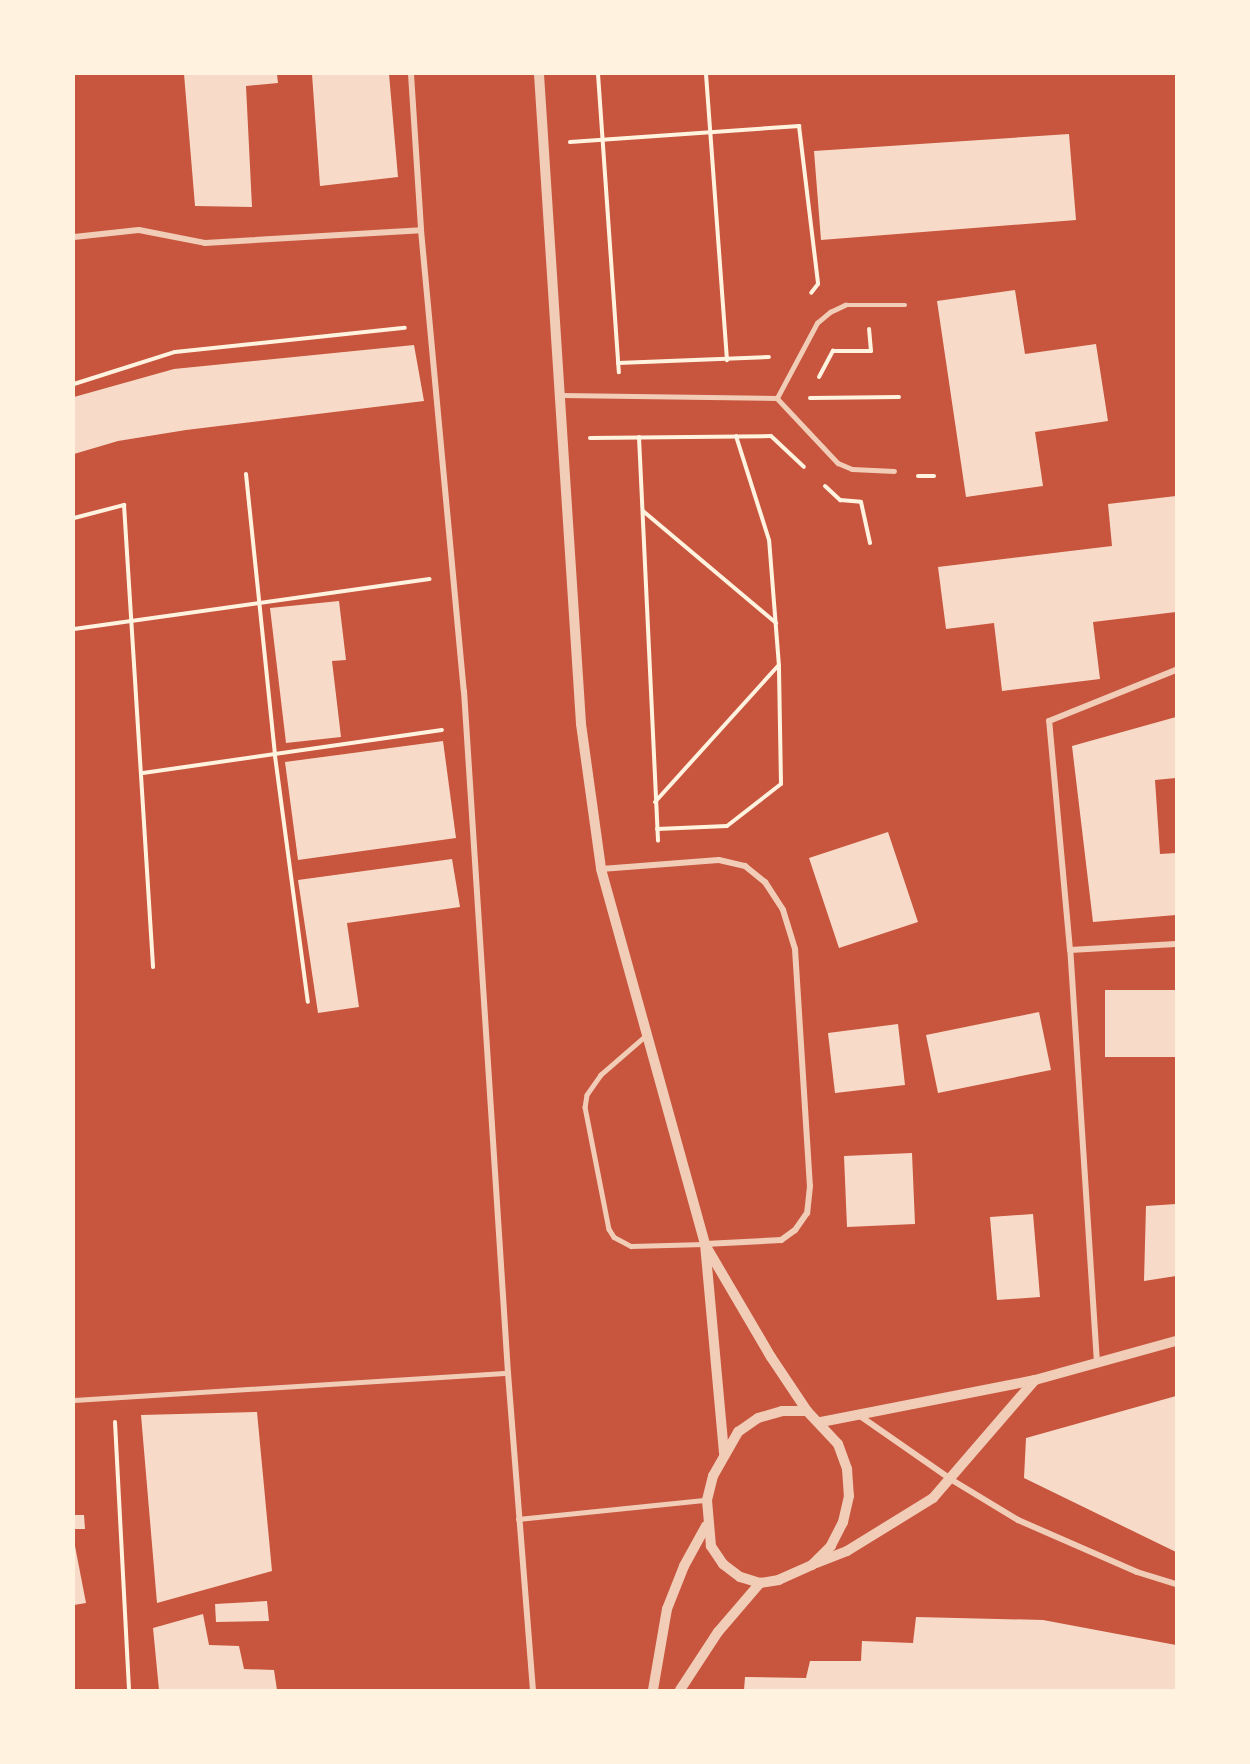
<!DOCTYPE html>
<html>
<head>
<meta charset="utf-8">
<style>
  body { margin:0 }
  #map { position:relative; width:1250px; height:1764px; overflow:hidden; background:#c8553d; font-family:Jost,sans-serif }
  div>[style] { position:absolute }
  .building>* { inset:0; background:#f7dbc8 }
  .path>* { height:4px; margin:-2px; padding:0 2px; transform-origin:2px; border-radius:2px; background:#fff3e0 }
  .service>* { height:4.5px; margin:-2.25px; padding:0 2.25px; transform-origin:2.25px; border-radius:2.25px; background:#f1ccb7 }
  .pedestrian>* { height:5px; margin:-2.5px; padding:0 2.5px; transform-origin:2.5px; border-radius:2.5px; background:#f1ccb7 }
  .minor>* { height:6px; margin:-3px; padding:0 3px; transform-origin:3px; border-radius:3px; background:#f1ccb7 }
  .tertiary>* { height:10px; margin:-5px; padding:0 5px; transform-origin:5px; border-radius:5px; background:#f1ccb7 }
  span { translate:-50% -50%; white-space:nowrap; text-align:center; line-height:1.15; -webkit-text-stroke:5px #fff3e0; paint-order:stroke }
  .frame { position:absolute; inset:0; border:75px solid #fff3e0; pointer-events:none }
</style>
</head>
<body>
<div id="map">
  <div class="building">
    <div style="clip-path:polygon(184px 74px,277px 74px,278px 83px,246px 86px,252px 207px,195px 206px)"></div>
    <div style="clip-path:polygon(312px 74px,389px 74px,398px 177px,320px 186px)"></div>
    <div style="clip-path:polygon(1069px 134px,1076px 220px,821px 240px,814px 151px)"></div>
    <div style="clip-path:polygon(1015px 290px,1025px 354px,1096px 344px,1108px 421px,1035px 432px,1043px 486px,966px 497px,937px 301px)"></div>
    <div style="clip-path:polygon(414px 345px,424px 401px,186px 430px,118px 441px,74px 454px,74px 397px,174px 369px)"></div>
    <div style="clip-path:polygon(1176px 496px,1176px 612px,1093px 622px,1100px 679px,1002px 691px,994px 623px,946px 629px,938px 567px,1112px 546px,1108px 504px)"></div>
    <div style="clip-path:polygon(339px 601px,346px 660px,332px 661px,341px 737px,286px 743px,270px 608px)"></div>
    <div style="clip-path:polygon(1176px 717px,1176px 778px,1155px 780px,1160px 854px,1176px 853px,1176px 915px,1093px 922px,1072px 746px)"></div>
    <div style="clip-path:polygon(443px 741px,456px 838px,298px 860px,285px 762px)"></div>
    <div style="clip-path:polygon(888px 832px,918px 922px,839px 948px,809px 858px)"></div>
    <div style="clip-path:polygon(452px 859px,460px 907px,347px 923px,359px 1007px,318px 1013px,298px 880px)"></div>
    <div style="clip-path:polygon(1105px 990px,1176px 990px,1176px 1057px,1105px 1057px)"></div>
    <div style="clip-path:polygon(1039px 1012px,1051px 1070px,938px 1093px,926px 1035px)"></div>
    <div style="clip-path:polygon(898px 1024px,905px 1085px,835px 1093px,828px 1033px)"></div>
    <div style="clip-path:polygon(912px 1153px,915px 1224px,847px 1227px,844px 1156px)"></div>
    <div style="clip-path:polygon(1176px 1204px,1176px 1276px,1144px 1281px,1146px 1206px)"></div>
    <div style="clip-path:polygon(1033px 1214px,1040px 1297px,997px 1300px,990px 1217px)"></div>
    <div style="clip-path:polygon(1176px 1396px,1176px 1552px,1024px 1478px,1026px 1438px)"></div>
    <div style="clip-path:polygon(257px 1412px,272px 1571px,157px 1603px,141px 1415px)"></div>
    <div style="clip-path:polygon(74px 1515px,84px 1515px,85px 1529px,74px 1529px)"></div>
    <div style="clip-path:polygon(74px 1541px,86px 1603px,74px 1605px)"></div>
    <div style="clip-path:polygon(267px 1601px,269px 1621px,216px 1622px,215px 1604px)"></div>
    <div style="clip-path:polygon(203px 1614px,209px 1645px,239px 1646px,244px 1669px,274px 1670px,277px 1690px,159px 1690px,153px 1628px)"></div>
    <div style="clip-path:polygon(916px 1617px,1043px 1620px,1176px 1645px,1176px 1690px,744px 1690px,745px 1677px,806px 1678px,810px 1661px,861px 1661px,862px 1641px,913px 1643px)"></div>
  </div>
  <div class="path">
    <div style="left:598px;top:74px;width:299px;rotate:86deg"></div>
    <div style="left:706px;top:74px;width:287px;rotate:85.8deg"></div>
    <div style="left:570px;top:142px;width:230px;rotate:-4deg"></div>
    <div style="left:799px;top:126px;width:159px;rotate:83.1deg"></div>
    <div style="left:818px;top:284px;width:11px;rotate:128deg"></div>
    <div style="left:618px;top:363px;width:151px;rotate:-2.3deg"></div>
    <div style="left:819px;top:377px;width:30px;rotate:-62deg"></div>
    <div style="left:833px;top:351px;width:38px"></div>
    <div style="left:871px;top:351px;width:22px;rotate:-95deg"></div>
    <div style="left:74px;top:384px;width:106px;rotate:-17.6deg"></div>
    <div style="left:175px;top:352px;width:231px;rotate:-6deg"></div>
    <div style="left:810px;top:398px;width:89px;rotate:-0.6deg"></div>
    <div style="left:639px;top:437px;width:404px;rotate:87.3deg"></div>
    <div style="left:590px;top:438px;width:181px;rotate:-0.6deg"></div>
    <div style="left:771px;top:436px;width:45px;rotate:43.2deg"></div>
    <div style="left:246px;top:474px;width:283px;rotate:84.1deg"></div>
    <div style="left:275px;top:756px;width:248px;rotate:82.4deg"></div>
    <div style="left:918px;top:476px;width:16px"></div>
    <div style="left:825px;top:486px;width:21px;rotate:43deg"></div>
    <div style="left:840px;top:500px;width:21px;rotate:5deg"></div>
    <div style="left:861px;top:502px;width:42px;rotate:77.6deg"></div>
    <div style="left:643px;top:511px;width:174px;rotate:40.1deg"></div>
    <div style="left:74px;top:518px;width:52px;rotate:-14.6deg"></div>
    <div style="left:124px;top:505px;width:463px;rotate:86.4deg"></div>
    <div style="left:74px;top:629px;width:359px;rotate:-8deg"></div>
    <div style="left:143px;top:773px;width:302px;rotate:-8.2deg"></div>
    <div style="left:655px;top:802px;width:183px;rotate:-47.9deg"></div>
    <div style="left:657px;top:829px;width:70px;rotate:-2.5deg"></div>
    <div style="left:727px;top:826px;width:68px;rotate:-37.9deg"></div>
    <div style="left:781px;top:784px;width:118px;rotate:-91deg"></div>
    <div style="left:779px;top:666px;width:126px;rotate:-94.5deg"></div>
    <div style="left:769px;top:540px;width:109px;rotate:-107.6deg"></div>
    <div style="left:115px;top:1422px;width:268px;rotate:87deg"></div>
  </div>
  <div class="service">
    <div style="left:561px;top:395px;width:216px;rotate:0.8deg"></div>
    <div style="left:777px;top:398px;width:89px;rotate:46.8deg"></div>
    <div style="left:838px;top:463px;width:15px;rotate:23deg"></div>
    <div style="left:852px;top:469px;width:42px;rotate:2.7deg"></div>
    <div style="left:777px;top:398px;width:85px;rotate:-61.9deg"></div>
    <div style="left:817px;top:323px;width:17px;rotate:-40deg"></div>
    <div style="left:830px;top:312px;width:17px;rotate:-25deg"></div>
    <div style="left:845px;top:305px;width:60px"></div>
    <div style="left:647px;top:1035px;width:61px;rotate:139deg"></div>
    <div style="left:601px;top:1075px;width:24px;rotate:125deg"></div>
    <div style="left:587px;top:1095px;width:12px;rotate:99deg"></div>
    <div style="left:585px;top:1107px;width:124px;rotate:78.9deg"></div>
    <div style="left:609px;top:1229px;width:9px;rotate:58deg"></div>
    <div style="left:614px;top:1237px;width:19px;rotate:28deg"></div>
    <div style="left:631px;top:1246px;width:73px;rotate:-1.6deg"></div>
    <div style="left:518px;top:1519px;width:189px;rotate:-5.8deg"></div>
  </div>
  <div class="pedestrian">
    <div style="left:74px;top:1400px;width:435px;rotate:-3.6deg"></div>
  </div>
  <div class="minor">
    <div style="left:411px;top:74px;width:156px;rotate:86.3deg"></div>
    <div style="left:421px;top:230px;width:463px;rotate:84.7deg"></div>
    <div style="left:464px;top:691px;width:683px;rotate:86.31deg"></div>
    <div style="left:508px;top:1373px;width:318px;rotate:85.5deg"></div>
    <div style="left:74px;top:237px;width:65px;rotate:-6.1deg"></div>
    <div style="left:139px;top:230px;width:67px;rotate:11.1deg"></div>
    <div style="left:205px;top:243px;width:216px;rotate:-3.4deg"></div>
    <div style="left:601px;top:869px;width:118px;rotate:-4.4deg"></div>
    <div style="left:719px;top:860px;width:27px;rotate:13deg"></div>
    <div style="left:745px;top:866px;width:26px;rotate:39deg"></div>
    <div style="left:765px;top:882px;width:33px;rotate:57deg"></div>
    <div style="left:783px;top:910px;width:41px;rotate:72.9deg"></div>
    <div style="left:795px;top:949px;width:237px;rotate:86.4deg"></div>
    <div style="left:810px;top:1186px;width:27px;rotate:96deg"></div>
    <div style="left:807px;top:1213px;width:21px;rotate:125deg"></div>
    <div style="left:795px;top:1230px;width:17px;rotate:144deg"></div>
    <div style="left:781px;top:1240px;width:76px;rotate:177deg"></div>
    <div style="left:1070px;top:950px;width:106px;rotate:-3.2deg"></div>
    <div style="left:1097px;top:1363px;width:414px;rotate:-93.7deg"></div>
    <div style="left:1070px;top:950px;width:230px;rotate:-95.2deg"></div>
    <div style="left:1049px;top:721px;width:137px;rotate:-21.9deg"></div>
    <div style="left:860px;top:1416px;width:112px;rotate:34.8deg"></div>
    <div style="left:952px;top:1480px;width:77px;rotate:31.2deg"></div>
    <div style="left:1018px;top:1520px;width:130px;rotate:23.6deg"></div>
    <div style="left:1137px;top:1572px;width:41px;rotate:17.1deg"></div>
  </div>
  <div class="tertiary">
    <div style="left:539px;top:74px;width:651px;rotate:86.3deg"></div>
    <div style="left:581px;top:724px;width:146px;rotate:82.1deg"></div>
    <div style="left:601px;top:869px;width:389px;rotate:74.5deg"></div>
    <div style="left:705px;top:1244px;width:210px;rotate:84.8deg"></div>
    <div style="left:707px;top:1248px;width:126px;rotate:59.6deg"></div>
    <div style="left:771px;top:1357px;width:65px;rotate:56.3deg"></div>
    <div style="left:807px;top:1411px;width:45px;rotate:46.8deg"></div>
    <div style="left:838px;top:1444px;width:27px;rotate:70deg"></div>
    <div style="left:847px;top:1469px;width:27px;rotate:86deg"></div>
    <div style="left:849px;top:1496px;width:27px;rotate:103deg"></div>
    <div style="left:843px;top:1522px;width:27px;rotate:117deg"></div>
    <div style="left:831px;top:1546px;width:27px;rotate:135deg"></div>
    <div style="left:812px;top:1565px;width:36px;rotate:156deg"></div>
    <div style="left:779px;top:1580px;width:19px;rotate:171deg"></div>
    <div style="left:760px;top:1583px;width:21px;rotate:-163deg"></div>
    <div style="left:740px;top:1577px;width:21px;rotate:-143deg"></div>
    <div style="left:723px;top:1564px;width:22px;rotate:-124deg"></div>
    <div style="left:711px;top:1546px;width:46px;rotate:-95deg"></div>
    <div style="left:707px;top:1500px;width:25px;rotate:-76deg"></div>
    <div style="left:713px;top:1476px;width:51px;rotate:-60.4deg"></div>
    <div style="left:738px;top:1432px;width:24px;rotate:-35deg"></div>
    <div style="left:758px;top:1418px;width:25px;rotate:-16deg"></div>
    <div style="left:782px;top:1411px;width:25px"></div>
    <div style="left:821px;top:1422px;width:218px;rotate:-11.1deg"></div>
    <div style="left:1035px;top:1380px;width:146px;rotate:-15.5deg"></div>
    <div style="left:816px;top:1563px;width:33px;rotate:-21deg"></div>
    <div style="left:847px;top:1551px;width:101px;rotate:-31.6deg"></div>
    <div style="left:933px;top:1498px;width:156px;rotate:-49.2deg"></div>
    <div style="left:653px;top:1690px;width:82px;rotate:-80.2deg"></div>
    <div style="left:667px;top:1609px;width:46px;rotate:-68.4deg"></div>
    <div style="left:684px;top:1566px;width:46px;rotate:-61.2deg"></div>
    <div style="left:680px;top:1690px;width:69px;rotate:-56.8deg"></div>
    <div style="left:718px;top:1632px;width:65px;rotate:-49.4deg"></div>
  </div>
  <div class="frame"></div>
</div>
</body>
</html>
